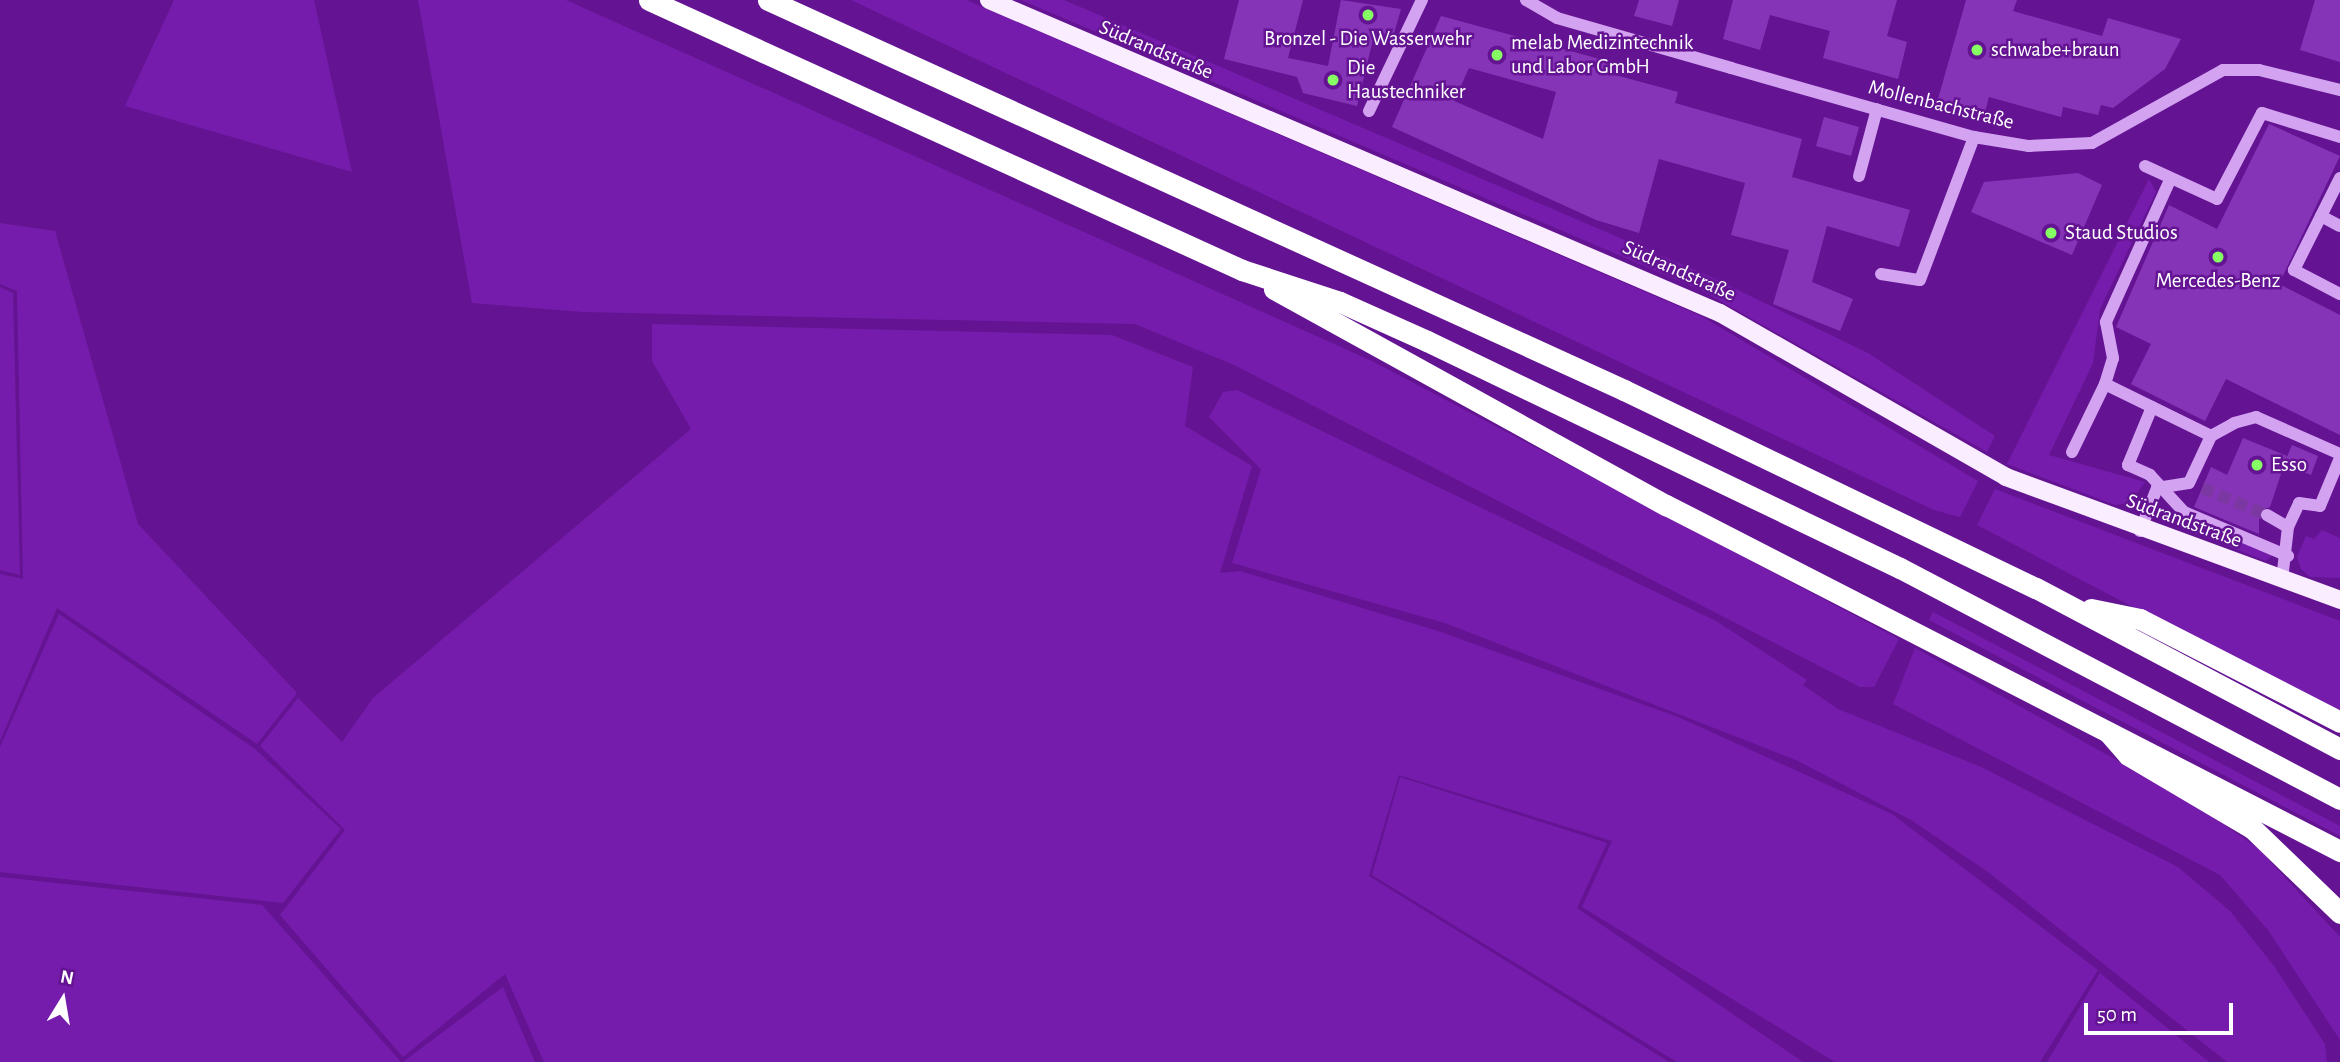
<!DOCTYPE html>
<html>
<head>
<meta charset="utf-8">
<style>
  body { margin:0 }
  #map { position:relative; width:2340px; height:1062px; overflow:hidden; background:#641492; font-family:"Alegreya Sans",sans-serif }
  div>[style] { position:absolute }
  .green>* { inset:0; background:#761cac }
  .building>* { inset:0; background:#8634b7 }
  .minor-tunnel>* { height:12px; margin-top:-6px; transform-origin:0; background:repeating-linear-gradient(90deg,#7b37a2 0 12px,transparent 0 18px) }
  .minor>* { height:12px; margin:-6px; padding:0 6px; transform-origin:6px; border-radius:6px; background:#d3a2f1 }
  .major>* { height:18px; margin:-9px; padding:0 9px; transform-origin:9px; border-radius:9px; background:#f9edff }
  .highway>* { height:21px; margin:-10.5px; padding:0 10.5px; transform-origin:10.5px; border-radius:10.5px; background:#fff }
  .dots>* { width:19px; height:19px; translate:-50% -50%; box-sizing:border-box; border:4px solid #641492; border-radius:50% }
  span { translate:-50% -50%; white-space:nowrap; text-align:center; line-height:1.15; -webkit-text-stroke:5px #641492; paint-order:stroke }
  .poi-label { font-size:21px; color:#fff }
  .left { translate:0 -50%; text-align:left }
  .street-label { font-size:21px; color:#fff }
  .north { position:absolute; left:28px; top:964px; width:70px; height:70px; -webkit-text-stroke:5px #641492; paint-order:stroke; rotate:11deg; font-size:19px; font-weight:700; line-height:28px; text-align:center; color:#fff }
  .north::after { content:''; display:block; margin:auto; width:24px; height:32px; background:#fff; clip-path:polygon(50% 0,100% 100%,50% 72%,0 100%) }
  .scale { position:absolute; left:2084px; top:1003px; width:149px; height:32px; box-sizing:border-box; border:4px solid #fff; border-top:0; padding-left:9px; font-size:21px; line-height:24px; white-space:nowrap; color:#fff; -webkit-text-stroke:5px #641492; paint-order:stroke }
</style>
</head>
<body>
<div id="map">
  <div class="green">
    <div style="clip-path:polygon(174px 0,314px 0,352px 172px,125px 106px)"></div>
    <div style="clip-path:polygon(418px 0,566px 0,1372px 361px,1899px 639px,1874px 687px,1860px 687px,1234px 365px,1135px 324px,583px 312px,472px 303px)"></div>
    <div style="clip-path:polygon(851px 0,966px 0,1701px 316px,1978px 481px,1960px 517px,1934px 510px)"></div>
    <div style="clip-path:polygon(1021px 0,1064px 0,1709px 276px,1868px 353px,1995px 436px,1987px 452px,1703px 291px)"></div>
    <div style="clip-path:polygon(2149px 179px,2156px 192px,2100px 309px,2093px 363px,2049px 455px,2145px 482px,2130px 503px,2115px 505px,2007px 464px)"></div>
    <div style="clip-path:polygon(0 223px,55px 231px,138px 524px,297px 693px,257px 744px,57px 608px,0 741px,0 574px,23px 579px,17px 291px,0 284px)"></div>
    <div style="clip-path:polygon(0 287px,13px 293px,20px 575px,0 570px)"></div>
    <div style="clip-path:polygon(652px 324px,1112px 335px,1193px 367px,1185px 426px,1252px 466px,1220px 573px,1240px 571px,1438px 631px,1678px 717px,1892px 814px,2098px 970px,2040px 1062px,1835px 1062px,1582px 907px,1612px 841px,1399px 775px,1369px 876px,1669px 1062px,544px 1062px,505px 974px,403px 1057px,280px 915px,345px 830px,260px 746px,298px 698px,342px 742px,373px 698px,691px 429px,652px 361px)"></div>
    <div style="clip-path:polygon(1237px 390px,1716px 621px,1807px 680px,1803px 685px,1838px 709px,1981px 767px,2178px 867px,2230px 911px,2274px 966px,2325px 1044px,2327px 1062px,2227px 1062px,1988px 872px,1911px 820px,1796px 760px,1445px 623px,1232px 563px,1261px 469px,1209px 417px,1223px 392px)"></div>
    <div style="clip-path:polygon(1995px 489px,2340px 621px,2340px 716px,1977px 525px)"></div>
    <div style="clip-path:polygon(2173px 511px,2261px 547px,2273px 555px,2266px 561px,2171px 524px,2167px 516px)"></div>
    <div style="clip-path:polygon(2322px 530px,2340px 538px,2340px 578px,2310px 577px,2301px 569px,2297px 557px,2306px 536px,2314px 539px)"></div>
    <div style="clip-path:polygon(1933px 612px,2340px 826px,2340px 836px,1929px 620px)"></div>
    <div style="clip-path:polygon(59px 614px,255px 749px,341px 829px,283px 903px,0 872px,0 747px)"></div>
    <div style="clip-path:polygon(1915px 648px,2183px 797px,2258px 848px,2340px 937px,2340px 1040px,2268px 930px,2220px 875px,1893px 704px)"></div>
    <div style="clip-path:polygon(1400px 777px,1607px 843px,1577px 908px,1803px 1062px,1677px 1062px,1372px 875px)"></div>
    <div style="clip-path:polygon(0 877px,262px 905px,401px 1062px,0 1062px)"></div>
    <div style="clip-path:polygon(2100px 973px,2209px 1062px,2047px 1062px)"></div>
    <div style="clip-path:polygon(503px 987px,535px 1062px,403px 1062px)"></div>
  </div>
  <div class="building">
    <div style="clip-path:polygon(1239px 0,1303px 0,1288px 58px,1328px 66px,1341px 0,1401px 9px,1393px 37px,1375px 31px,1357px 106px,1303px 93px,1297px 77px,1224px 59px)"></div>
    <div style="clip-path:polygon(1639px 0,1679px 0,1672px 26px,1634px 16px)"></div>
    <div style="clip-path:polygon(1733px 0,1897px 0,1887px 36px,1907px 42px,1898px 79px,1823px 58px,1830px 31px,1770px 15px,1760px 50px,1723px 39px)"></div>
    <div style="clip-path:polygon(1966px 0,2017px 0,2013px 11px,2102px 36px,2108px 18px,2181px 39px,2165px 69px,2113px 108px,2101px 105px,2098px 115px,2063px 107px,2061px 117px,1989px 97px,1985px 112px,1968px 107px,1966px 114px,1938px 99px)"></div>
    <div style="clip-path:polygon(2315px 0,2340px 0,2340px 62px,2300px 50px)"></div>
    <div style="clip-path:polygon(evenodd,1441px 16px,1611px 62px,1608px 73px,1678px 92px,1675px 103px,1802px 139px,1792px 177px,1910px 210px,1899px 247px,1827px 226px,1812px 282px,1853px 299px,1840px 331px,1773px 304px,1789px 250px,1731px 235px,1745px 183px,1659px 159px,1639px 233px,1596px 220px,1392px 127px,1441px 16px,1469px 68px,1556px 92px,1543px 139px,1454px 101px,1469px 68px)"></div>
    <div style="clip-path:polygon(1824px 117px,1859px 127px,1851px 156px,1816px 146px)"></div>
    <div style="clip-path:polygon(2269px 124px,2340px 156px,2279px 284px,2340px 315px,2340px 435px,2226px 379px,2205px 421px,2131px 384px,2151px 344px,2116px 327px,2169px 205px,2217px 229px)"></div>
    <div style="clip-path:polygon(2078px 173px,2102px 185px,2072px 255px,1971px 212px,1984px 182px)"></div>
    <div style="clip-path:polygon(2243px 438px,2287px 456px,2270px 507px,2259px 511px,2259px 534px,2194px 507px,2211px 467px,2227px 475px)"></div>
    <div style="clip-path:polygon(2292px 445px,2318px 456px,2311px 475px,2284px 464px)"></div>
  </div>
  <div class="minor-tunnel">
    <div style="left:2202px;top:488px;width:70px;rotate:22.6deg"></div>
  </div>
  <div class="minor">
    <div style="left:1526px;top:0;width:36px;rotate:30deg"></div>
    <div style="left:1557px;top:18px;width:181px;rotate:16deg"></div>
    <div style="left:1731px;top:68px;width:253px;rotate:15.9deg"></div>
    <div style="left:1974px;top:137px;width:56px;rotate:9.3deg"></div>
    <div style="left:2029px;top:146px;width:63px;rotate:-2.7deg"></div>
    <div style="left:2092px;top:143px;width:150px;rotate:-29.1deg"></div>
    <div style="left:2223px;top:70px;width:36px"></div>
    <div style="left:2259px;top:70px;width:83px;rotate:13.9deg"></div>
    <div style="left:1369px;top:111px;width:123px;rotate:-64.5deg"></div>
    <div style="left:2145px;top:166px;width:79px;rotate:24.6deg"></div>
    <div style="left:2217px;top:199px;width:97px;rotate:-62.4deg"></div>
    <div style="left:2262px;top:113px;width:82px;rotate:17.1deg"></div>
    <div style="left:1859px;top:176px;width:69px;rotate:-75deg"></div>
    <div style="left:2340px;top:178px;width:103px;rotate:116.6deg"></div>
    <div style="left:2294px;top:270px;width:52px;rotate:27.6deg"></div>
    <div style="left:2170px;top:180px;width:156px;rotate:114.3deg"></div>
    <div style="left:2106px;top:322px;width:37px;rotate:79deg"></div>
    <div style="left:2113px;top:358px;width:27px;rotate:107deg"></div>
    <div style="left:2105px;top:384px;width:118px;rotate:26.1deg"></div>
    <div style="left:2321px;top:216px;width:21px;rotate:28deg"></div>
    <div style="left:1881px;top:274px;width:39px;rotate:9deg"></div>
    <div style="left:1920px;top:280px;width:153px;rotate:-69.3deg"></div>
    <div style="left:2152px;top:407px;width:63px;rotate:112.5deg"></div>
    <div style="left:2128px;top:465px;width:24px;rotate:24deg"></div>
    <div style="left:2150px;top:475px;width:50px;rotate:47.4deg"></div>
    <div style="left:2184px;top:512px;width:113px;rotate:22.9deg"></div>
    <div style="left:2072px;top:452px;width:76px;rotate:-64.1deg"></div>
    <div style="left:2267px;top:515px;width:24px;rotate:30deg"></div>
    <div style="left:2288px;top:527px;width:53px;rotate:96.5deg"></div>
    <div style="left:2288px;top:527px;width:26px;rotate:-65deg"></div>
    <div style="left:2299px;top:503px;width:21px;rotate:8deg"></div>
    <div style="left:2320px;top:506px;width:52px;rotate:-67.4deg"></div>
    <div style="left:2140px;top:531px;width:46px;rotate:-68.4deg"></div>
    <div style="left:2157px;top:488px;width:32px;rotate:-9deg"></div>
    <div style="left:2189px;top:483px;width:52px;rotate:-64.9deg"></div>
    <div style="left:2211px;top:436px;width:26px;rotate:-29deg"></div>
    <div style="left:2234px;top:423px;width:23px;rotate:-15deg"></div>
    <div style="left:2256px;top:417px;width:92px;rotate:23.8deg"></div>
  </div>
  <div class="major">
    <div style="left:989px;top:0;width:795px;rotate:23.18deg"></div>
    <div style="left:1720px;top:313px;width:330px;rotate:29.8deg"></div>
    <div style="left:2006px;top:477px;width:356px;rotate:20.2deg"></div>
  </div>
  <div class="highway">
    <div style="left:649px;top:0;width:652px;rotate:24.48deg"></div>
    <div style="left:1242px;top:270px;width:103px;rotate:18.1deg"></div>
    <div style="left:1340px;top:302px;width:95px;rotate:24.1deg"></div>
    <div style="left:1427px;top:341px;width:525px;rotate:25.64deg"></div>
    <div style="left:1900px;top:568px;width:497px;rotate:27.7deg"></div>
    <div style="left:768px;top:0;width:941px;rotate:24.49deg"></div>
    <div style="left:1624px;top:390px;width:457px;rotate:25.7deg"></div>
    <div style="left:2036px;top:588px;width:344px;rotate:27.9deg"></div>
    <div style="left:1274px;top:289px;width:448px;rotate:28.9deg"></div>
    <div style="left:1666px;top:505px;width:758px;rotate:27.17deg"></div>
    <div style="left:2091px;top:609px;width:50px;rotate:11.5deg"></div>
    <div style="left:2140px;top:619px;width:225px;rotate:27.2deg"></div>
    <div style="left:2109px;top:733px;width:29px;rotate:49deg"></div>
    <div style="left:2128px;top:755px;width:145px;rotate:30.6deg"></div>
    <div style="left:2253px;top:829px;width:121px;rotate:44deg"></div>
  </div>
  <div class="dots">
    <div style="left:1368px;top:15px;background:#85ff63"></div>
    <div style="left:1977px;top:50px;background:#85ff63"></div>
    <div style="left:1497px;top:55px;background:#85ff63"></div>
    <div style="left:1333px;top:80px;background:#85ff63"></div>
    <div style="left:2051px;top:233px;background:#85ff63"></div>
    <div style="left:2218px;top:257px;background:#85ff63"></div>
    <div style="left:2257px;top:465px;background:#85ff63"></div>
  </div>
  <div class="poi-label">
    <span style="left:1368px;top:39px">Bronzel - Die Wasserwehr</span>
    <span class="left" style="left:1511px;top:55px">melab Medizintechnik<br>und Labor GmbH</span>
    <span class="left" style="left:1991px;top:50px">schwabe+braun</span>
    <span class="left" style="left:1347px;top:80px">Die<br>Haustechniker</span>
    <span class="left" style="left:2065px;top:233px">Staud Studios</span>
    <span style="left:2218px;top:281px">Mercedes-Benz</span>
    <span class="left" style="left:2271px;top:465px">Esso</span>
  </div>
  <div class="street-label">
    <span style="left:1156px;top:50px;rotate:23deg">Südrandstraße</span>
    <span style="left:1941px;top:105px;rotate:14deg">Mollenbachstraße</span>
    <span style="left:1679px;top:271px;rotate:24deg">Südrandstraße</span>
    <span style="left:2184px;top:521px;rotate:20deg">Südrandstraße</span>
  </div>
  <div class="north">N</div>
  <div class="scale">50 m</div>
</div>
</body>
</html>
